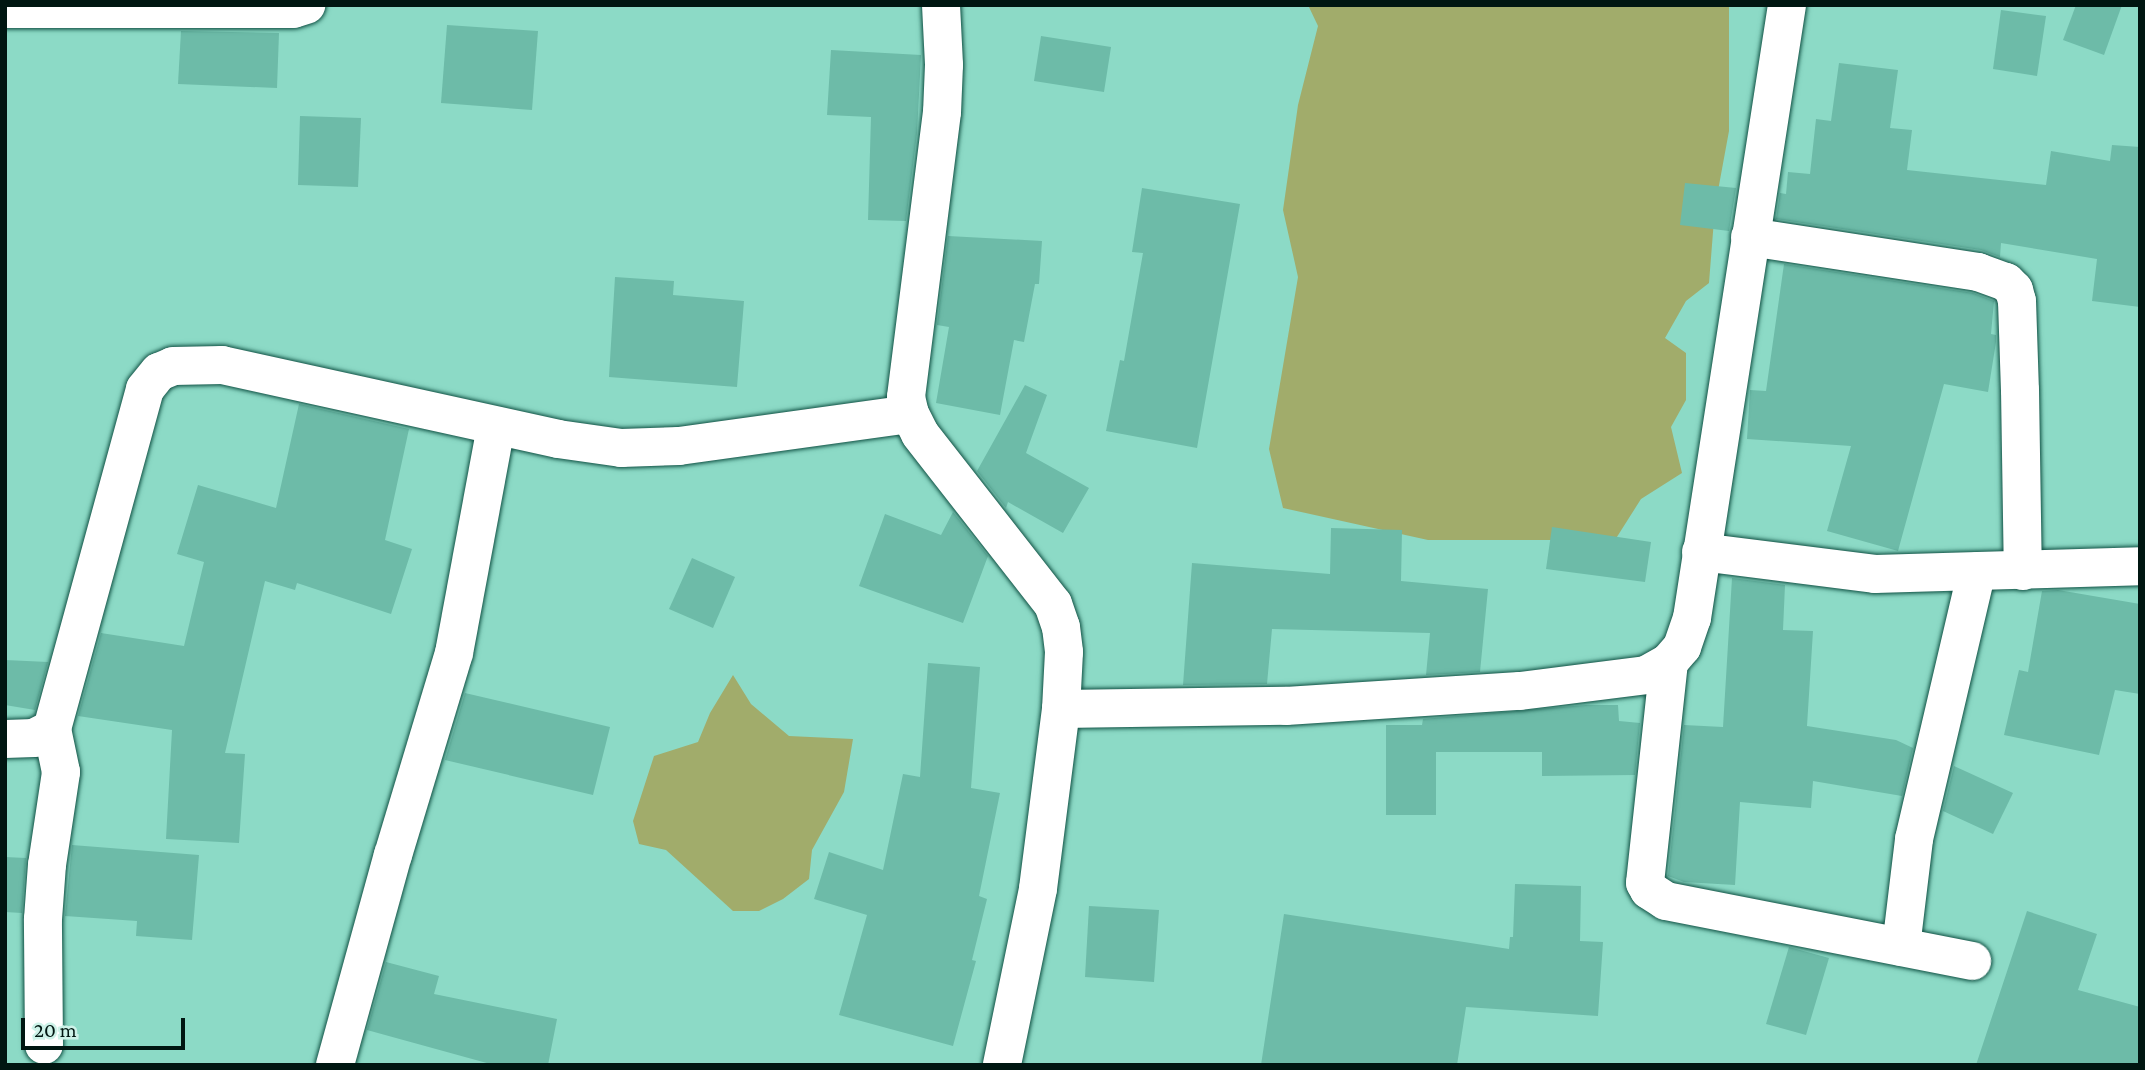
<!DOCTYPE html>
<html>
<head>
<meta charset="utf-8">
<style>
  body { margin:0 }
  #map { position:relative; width:2145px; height:1070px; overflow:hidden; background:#8cdac6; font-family:"Crimson Pro",serif }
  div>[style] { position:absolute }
  .water>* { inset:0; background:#a1ac6b }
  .building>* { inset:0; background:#6dbba8 }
  .roads { filter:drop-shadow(0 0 2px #105144) drop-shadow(0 0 2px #105144) }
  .minor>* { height:38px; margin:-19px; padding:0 19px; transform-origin:19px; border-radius:19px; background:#fff }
  .tertiary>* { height:38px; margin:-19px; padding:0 19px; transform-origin:19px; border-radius:19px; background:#fff }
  span { translate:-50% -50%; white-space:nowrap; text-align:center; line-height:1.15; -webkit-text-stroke:6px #cdf2e8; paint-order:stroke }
  .frame { position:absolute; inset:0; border:7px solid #001611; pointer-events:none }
  .scale { position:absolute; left:21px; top:1018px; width:164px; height:32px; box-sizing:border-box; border:4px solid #001611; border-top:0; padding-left:9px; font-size:21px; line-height:24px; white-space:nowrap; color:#001611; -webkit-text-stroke:5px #cdf2e8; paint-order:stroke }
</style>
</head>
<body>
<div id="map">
  <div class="water">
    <div style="clip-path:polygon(1308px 5px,1729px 5px,1729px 131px,1715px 207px,1709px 283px,1686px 301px,1665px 338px,1686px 353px,1686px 400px,1671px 427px,1682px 473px,1641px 499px,1615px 540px,1428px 540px,1283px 508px,1269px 449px,1298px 277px,1283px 210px,1298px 105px,1318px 26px)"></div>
    <div style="clip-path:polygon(733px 675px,751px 704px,789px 736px,853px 739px,844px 792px,812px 850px,809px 879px,783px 899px,759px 911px,733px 911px,666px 850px,639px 844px,633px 821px,654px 756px,698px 742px,710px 713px)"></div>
  </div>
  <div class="building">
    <div style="clip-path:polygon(2076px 5px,2122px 5px,2104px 55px,2063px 40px)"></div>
    <div style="clip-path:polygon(2001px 10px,2046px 16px,2037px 76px,1993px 69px)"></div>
    <div style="clip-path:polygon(447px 25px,538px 31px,532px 110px,441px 103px)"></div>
    <div style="clip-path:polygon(181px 31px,279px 33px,277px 88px,178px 84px)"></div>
    <div style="clip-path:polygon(1041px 36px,1111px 47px,1104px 92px,1034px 81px)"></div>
    <div style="clip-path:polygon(831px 50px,921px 55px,917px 133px,906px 221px,868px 220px,871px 117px,827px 115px)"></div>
    <div style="clip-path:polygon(1839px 63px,1898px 70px,1890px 128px,1912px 130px,1907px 170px,2046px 185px,2051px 151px,2110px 161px,2112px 145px,2140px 147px,2140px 307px,2092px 301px,2097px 259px,2001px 243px,2000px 257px,1981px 250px,1776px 219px,1780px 193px,1786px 194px,1788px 172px,1810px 174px,1816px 119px,1831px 121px)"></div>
    <div style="clip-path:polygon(300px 116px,361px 118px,358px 187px,298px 185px)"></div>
    <div style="clip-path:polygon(1685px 183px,1736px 188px,1729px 231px,1680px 225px)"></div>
    <div style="clip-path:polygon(1142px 188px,1240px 204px,1197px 448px,1106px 431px,1120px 360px,1124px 361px,1143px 253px,1132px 252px)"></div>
    <div style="clip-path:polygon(948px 236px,1042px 241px,1039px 284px,1035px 284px,1024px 342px,1014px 340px,1000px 415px,936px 403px,949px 327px,937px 325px)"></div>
    <div style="clip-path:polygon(1784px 264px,1973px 293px,1994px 301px,1991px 334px,1996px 335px,1996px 342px,1988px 392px,1944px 384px,1898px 551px,1827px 531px,1851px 446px,1747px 439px,1750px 390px,1766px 391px)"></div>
    <div style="clip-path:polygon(615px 277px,674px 281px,673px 295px,744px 301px,737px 387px,609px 377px)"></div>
    <div style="clip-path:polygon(1025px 385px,1047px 395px,1026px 453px,1089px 488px,1063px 533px,1008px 502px,1006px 508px,977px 471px)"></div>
    <div style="clip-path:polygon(299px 404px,409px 429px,385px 540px,412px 549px,391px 614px,297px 583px,295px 590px,265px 581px,225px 753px,245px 754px,239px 843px,166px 839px,172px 730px,78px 716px,101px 633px,184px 646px,204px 562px,177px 554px,198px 485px,276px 508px)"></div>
    <div style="clip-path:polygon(953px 512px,988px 556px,963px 623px,859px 586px,885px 514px,941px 535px)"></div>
    <div style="clip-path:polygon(1552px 527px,1651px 542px,1645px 582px,1546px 569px)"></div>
    <div style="clip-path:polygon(1331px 528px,1402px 530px,1401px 581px,1488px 589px,1480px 672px,1426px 675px,1430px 633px,1272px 629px,1267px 684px,1183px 685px,1192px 563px,1330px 574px)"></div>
    <div style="clip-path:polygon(692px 558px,735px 577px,713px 628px,669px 609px)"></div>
    <div style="clip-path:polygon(1732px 578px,1785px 585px,1783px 630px,1813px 631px,1807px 726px,1896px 740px,1913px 748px,1902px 796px,1813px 781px,1811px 808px,1740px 802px,1735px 885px,1684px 882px,1668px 876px,1684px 725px,1723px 727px)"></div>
    <div style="clip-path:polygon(2058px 590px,2140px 604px,2140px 694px,2115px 690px,2099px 755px,2004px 735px,2019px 670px,2028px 672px,2042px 591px)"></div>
    <div style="clip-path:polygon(5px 660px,48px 662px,35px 710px,5px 705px)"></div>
    <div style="clip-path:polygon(928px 663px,980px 667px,971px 788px,1000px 793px,979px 896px,987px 899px,972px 960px,976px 961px,953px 1046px,839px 1015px,867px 915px,814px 899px,829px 852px,883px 870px,903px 774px,920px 777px)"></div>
    <div style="clip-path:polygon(465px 693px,610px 727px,593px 795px,445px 760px)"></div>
    <div style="clip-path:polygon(1586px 705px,1618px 705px,1619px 721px,1640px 723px,1635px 775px,1542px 776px,1542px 752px,1436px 752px,1436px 815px,1386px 815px,1386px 725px,1422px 725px,1423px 719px)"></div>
    <div style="clip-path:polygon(1954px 766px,2013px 793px,1993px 834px,1943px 811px)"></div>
    <div style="clip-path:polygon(72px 845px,199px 855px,192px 940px,136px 936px,137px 921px,65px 916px)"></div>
    <div style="clip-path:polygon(5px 857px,26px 858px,22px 913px,5px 912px)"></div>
    <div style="clip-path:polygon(1515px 884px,1581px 886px,1580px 941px,1603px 942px,1598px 1016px,1466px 1007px,1457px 1065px,1261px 1065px,1284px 914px,1509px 949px,1510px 937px,1513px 937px)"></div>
    <div style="clip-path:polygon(1089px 906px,1159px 910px,1154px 982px,1085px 977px)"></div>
    <div style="clip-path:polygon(2027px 911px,2097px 934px,2078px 990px,2140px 1007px,2140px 1065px,1976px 1065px)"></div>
    <div style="clip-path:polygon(1789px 947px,1829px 958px,1806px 1035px,1766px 1024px)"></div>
    <div style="clip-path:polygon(386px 962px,439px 976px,434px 994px,557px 1019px,548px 1065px,494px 1065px,367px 1030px)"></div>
  </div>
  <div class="roads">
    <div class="minor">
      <div style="left:5px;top:9px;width:288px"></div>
      <div style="left:293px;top:9px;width:14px;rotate:-17deg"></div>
      <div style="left:1750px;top:237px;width:231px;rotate:8.7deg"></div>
      <div style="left:1978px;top:272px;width:30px;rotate:20deg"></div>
      <div style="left:2006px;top:282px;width:11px;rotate:45deg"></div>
      <div style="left:2014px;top:290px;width:11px;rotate:75deg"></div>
      <div style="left:2017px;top:301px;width:89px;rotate:88.1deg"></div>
      <div style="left:2020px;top:390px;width:181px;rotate:89.1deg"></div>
      <div style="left:1701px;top:552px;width:175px;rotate:7.2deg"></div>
      <div style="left:1875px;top:574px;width:265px;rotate:-1.7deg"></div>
      <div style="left:1669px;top:662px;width:222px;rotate:96.2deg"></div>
      <div style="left:1645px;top:883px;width:8px;rotate:60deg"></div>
      <div style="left:1649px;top:890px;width:20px;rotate:33deg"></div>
      <div style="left:1666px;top:901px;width:312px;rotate:11.1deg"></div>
      <div style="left:1061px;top:709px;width:225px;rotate:-0.8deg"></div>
      <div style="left:1286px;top:706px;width:234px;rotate:-3.7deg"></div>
      <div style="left:1520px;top:691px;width:127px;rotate:-7.2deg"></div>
      <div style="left:1646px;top:675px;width:26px;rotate:-29deg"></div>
      <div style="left:1669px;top:662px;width:20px;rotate:-49deg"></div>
      <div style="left:1682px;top:647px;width:31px;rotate:-71deg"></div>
      <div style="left:1692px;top:618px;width:620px;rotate:-81.19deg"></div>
      <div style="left:5px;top:739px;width:29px;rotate:-2deg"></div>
      <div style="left:34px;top:738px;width:20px;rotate:-27deg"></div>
      <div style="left:52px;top:729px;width:352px;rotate:-74.7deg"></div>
      <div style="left:145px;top:389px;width:22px;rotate:-51deg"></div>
      <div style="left:159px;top:372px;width:15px;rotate:-23deg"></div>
      <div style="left:173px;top:366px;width:49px;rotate:-1.2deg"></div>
      <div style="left:222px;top:365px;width:344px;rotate:12.4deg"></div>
      <div style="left:558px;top:439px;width:64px;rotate:8.1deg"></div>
      <div style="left:621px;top:448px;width:58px;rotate:-2deg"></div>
      <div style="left:679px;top:446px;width:233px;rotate:-7.9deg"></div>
      <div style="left:1901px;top:947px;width:109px;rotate:-83.1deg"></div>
      <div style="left:1914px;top:839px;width:275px;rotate:-76.8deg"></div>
      <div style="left:44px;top:1045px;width:126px;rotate:-90.5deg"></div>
      <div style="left:43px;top:919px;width:54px;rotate:-85.8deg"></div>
      <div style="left:47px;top:865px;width:94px;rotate:-81.4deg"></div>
      <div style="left:61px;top:772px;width:44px;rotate:-101.8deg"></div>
      <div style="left:335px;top:1065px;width:218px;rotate:-74.6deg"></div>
      <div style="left:393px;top:855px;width:211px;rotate:-73.2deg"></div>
      <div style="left:454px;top:653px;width:231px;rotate:-79.5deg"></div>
    </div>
    <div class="tertiary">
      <div style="left:941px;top:5px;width:60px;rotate:87.1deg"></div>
      <div style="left:944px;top:65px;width:47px;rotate:92.4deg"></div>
      <div style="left:942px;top:112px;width:287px;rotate:97.2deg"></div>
      <div style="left:906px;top:397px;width:17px;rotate:77deg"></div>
      <div style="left:910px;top:414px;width:22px;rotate:63deg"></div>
      <div style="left:920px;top:434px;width:216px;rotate:52deg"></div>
      <div style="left:1053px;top:604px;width:24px;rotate:71deg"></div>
      <div style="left:1061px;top:627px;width:25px;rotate:83deg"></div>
      <div style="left:1064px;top:652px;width:57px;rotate:93deg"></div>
      <div style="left:1061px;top:709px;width:181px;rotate:97.3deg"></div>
      <div style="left:1038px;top:889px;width:180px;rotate:101.6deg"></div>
    </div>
  </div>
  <div class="frame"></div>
  <div class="scale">20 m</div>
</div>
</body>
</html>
